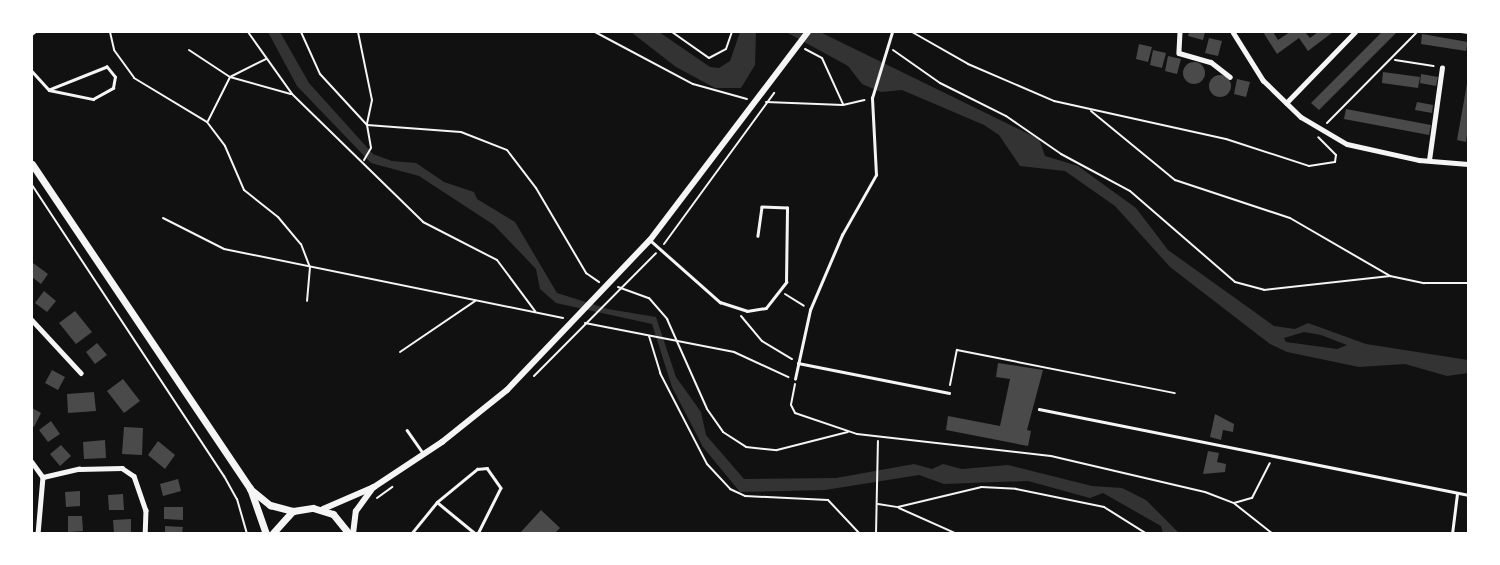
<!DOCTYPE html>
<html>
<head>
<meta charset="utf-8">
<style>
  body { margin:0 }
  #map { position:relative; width:1500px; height:565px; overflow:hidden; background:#111; font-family:Montserrat,sans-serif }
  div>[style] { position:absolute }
  .water>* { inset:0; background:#333 }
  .building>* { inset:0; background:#4a4a4a }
  .round { border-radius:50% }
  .path>* { height:2px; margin:-1px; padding:0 1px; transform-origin:1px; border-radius:1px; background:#f5f5f5 }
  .service>* { height:2.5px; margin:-1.25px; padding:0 1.25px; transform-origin:1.25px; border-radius:1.25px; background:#f5f5f5 }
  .minor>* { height:4.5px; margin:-2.25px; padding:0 2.25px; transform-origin:2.25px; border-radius:2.25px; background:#f5f5f5 }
  .secondary>* { height:6px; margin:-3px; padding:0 3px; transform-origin:3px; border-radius:3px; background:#f5f5f5 }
  .primary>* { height:7px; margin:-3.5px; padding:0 3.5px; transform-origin:3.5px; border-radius:3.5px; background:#f5f5f5 }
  span { translate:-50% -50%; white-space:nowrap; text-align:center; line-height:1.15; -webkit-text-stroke:5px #fff; paint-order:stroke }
  .frame { position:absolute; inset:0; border:33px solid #fff; pointer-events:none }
</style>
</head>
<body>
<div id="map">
  <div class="water">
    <div style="clip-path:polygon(268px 32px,280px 32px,309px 83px,373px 154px,392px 161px,416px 163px,444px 182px,474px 192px,477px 199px,515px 222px,557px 293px,608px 309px,656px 317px,676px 377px,701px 412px,706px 435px,744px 479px,836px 478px,914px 464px,932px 469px,943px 464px,962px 469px,1008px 465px,1092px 486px,1122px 488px,1146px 500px,1179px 533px,1163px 533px,1161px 526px,1103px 493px,1090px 498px,1028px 481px,944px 484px,919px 475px,825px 490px,740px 492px,703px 447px,672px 387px,652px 324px,556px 303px,540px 289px,536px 269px,494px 225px,419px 176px,371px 163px,297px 86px)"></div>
    <div style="clip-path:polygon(631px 32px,659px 32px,710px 67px,719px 68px,730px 61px,740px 32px,756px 32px,755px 65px,741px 88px,715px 88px,676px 67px)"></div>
    <div style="clip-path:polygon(evenodd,786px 32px,820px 32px,1039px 139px,1045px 156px,1078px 166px,1136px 208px,1168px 250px,1274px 326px,1295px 329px,1308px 323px,1366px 344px,1468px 360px,1468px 373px,1447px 376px,1405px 364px,1359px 367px,1287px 352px,1270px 344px,1170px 267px,1115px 206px,1065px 171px,1020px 166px,999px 135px,984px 125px,902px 90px,881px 92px,862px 84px,848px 66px,786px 32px,1304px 332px,1321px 335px,1347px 345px,1337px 349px,1286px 342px,1284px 338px,1304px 332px)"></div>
  </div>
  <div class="building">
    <div style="clip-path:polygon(1189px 32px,1205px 32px,1203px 40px,1188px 36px)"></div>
    <div style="clip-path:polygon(1263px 32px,1273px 32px,1278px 40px,1290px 32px,1305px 32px,1310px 38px,1318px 32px,1333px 32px,1308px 51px,1299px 38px,1277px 54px)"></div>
    <div style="clip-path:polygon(1382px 32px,1397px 32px,1319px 110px,1311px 103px)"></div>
    <div style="clip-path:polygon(1422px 34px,1468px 42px,1466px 51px,1421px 44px)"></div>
    <div style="clip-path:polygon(1209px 38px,1222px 41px,1218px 56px,1205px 53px)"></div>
    <div style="clip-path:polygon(1139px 44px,1152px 47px,1148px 62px,1136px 59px)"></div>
    <div style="clip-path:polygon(1153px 50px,1166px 53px,1162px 68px,1150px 65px)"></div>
    <div style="clip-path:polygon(1168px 56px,1181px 59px,1177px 74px,1165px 71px)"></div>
    <div class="round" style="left:1183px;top:62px;width:22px;height:22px"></div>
    <div style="clip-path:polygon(1383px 72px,1420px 77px,1418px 88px,1382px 83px)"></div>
    <div style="clip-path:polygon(1421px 74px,1438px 77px,1436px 86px,1420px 83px)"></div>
    <div class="round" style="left:1209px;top:75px;width:22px;height:22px"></div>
    <div style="clip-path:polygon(1468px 78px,1468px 127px,1466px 142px,1457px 140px)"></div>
    <div style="clip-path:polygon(1237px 79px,1250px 82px,1246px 97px,1234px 94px)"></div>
    <div style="clip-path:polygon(1417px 102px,1433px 105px,1432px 113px,1415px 110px)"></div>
    <div style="clip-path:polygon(1346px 109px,1431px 125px,1429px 135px,1344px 119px)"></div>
    <div style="clip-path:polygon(33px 263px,48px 274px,41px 284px,32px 277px)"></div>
    <div style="clip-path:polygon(44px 291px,56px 301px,47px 312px,35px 303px)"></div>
    <div style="clip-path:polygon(75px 311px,92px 332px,76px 344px,59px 323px)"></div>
    <div style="clip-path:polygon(97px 343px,107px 355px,95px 364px,86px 352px)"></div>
    <div style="clip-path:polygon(998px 363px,1043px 370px,1027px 430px,1031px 431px,1028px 446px,946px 430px,948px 416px,1000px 426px,1010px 379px,996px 377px)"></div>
    <div style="clip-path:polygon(52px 370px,65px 377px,58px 390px,45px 383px)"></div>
    <div style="clip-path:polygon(123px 379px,140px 401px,124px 413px,107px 391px)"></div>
    <div style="clip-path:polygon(94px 392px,96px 411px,68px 413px,67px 394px)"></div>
    <div style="clip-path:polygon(32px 408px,41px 413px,34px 427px,32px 426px)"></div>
    <div style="clip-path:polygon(1215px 414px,1234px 424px,1233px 432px,1223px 430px,1221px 440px,1210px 437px)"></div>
    <div style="clip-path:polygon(51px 421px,60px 434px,48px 442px,39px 430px)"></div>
    <div style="clip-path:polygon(124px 427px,143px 428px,142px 455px,122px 454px)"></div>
    <div style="clip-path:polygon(105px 440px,106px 458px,84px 459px,83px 442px)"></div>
    <div style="clip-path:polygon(158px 441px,175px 455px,165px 469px,148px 455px)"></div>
    <div style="clip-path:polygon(61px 445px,71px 456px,60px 466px,50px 454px)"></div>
    <div style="clip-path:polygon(1208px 451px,1219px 453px,1217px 462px,1226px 464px,1225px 472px,1203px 474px)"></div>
    <div style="clip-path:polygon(178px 479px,181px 491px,163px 496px,160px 484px)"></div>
    <div style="clip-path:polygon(80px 491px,80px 506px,66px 507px,65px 492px)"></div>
    <div style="clip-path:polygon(123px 494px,124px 510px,109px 510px,108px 495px)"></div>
    <div style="clip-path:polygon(164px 507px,183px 507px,183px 520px,164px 519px)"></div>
    <div style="clip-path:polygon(541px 510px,560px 528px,555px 533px,520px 533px)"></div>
    <div style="clip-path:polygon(68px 516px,82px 516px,83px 531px,68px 532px)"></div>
    <div style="clip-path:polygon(131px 519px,131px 533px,114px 533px,113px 520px)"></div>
    <div style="clip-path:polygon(165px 526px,183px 527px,182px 533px,165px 533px)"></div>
  </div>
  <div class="path">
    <div style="left:110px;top:32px;width:18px;rotate:77deg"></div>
    <div style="left:114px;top:50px;width:34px;rotate:54deg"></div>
    <div style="left:134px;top:78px;width:85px;rotate:31.1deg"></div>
    <div style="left:207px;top:122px;width:30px;rotate:53deg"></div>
    <div style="left:225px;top:146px;width:48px;rotate:66.6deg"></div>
    <div style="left:244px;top:190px;width:43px;rotate:38.5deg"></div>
    <div style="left:278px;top:217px;width:35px;rotate:50deg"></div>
    <div style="left:301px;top:244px;width:25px;rotate:69deg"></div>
    <div style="left:310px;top:267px;width:34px;rotate:95deg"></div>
    <div style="left:248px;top:32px;width:76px;rotate:54.6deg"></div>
    <div style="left:292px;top:94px;width:183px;rotate:44.3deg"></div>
    <div style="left:423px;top:222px;width:83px;rotate:27.2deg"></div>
    <div style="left:497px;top:260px;width:64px;rotate:53.3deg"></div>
    <div style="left:301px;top:32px;width:46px;rotate:65.7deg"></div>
    <div style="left:320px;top:74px;width:69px;rotate:47.3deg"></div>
    <div style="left:367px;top:125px;width:23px;rotate:80deg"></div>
    <div style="left:371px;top:148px;width:14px;rotate:120deg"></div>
    <div style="left:358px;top:32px;width:69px;rotate:78.4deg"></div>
    <div style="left:372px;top:100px;width:25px;rotate:102deg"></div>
    <div style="left:595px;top:32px;width:111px;rotate:28deg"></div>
    <div style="left:693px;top:84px;width:56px;rotate:15.5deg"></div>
    <div style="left:672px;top:32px;width:45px;rotate:35.1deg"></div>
    <div style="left:709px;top:58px;width:19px;rotate:-28deg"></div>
    <div style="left:726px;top:49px;width:18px;rotate:-71deg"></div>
    <div style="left:912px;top:32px;width:64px;rotate:29.7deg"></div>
    <div style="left:968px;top:64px;width:94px;rotate:23.3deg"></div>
    <div style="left:1054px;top:101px;width:176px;rotate:12.5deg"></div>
    <div style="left:1226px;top:139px;width:87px;rotate:18deg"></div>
    <div style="left:1309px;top:166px;width:26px;rotate:-9deg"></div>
    <div style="left:1335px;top:162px;width:7px;rotate:-82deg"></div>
    <div style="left:1336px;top:155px;width:25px;rotate:-135deg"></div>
    <div style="left:1461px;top:32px;width:7px;rotate:8deg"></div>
    <div style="left:32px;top:35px;width:5px;rotate:-37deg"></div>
    <div style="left:805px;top:49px;width:19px;rotate:28deg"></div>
    <div style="left:822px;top:58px;width:51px;rotate:65.5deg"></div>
    <div style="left:189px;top:50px;width:49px;rotate:33.4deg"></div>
    <div style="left:230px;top:77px;width:63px;rotate:15.6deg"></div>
    <div style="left:893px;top:50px;width:57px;rotate:35.1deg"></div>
    <div style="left:940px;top:83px;width:74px;rotate:26.6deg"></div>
    <div style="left:1006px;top:116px;width:67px;rotate:34.6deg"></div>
    <div style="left:1061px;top:154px;width:78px;rotate:28.2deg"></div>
    <div style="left:1130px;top:191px;width:139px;rotate:40.9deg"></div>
    <div style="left:1235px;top:282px;width:30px;rotate:15deg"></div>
    <div style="left:1264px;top:290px;width:127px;rotate:-6.3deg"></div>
    <div style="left:1395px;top:60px;width:39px;rotate:9deg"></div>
    <div style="left:766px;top:102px;width:77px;rotate:2.2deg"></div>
    <div style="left:843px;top:105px;width:22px;rotate:-13deg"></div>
    <div style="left:1091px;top:111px;width:109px;rotate:39.4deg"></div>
    <div style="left:1175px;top:180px;width:121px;rotate:18.3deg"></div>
    <div style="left:1290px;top:218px;width:116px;rotate:30.1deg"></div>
    <div style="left:1390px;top:276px;width:35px;rotate:12deg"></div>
    <div style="left:1424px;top:283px;width:44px"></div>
    <div style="left:208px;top:121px;width:49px;rotate:-63.4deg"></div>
    <div style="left:230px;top:77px;width:40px;rotate:-26.6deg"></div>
    <div style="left:1327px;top:123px;width:128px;rotate:-45.3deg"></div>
    <div style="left:367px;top:125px;width:94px;rotate:4.3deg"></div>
    <div style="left:461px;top:132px;width:49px;rotate:21.4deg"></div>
    <div style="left:507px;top:150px;width:48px;rotate:52.7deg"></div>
    <div style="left:536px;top:188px;width:99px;rotate:59.5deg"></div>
    <div style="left:586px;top:273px;width:16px;rotate:35deg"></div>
    <div style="left:32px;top:185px;width:349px;rotate:56.6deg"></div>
    <div style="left:224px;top:476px;width:26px;rotate:61deg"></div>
    <div style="left:237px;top:499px;width:36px;rotate:74deg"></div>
    <div style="left:163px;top:218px;width:68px;rotate:26.9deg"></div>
    <div style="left:224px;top:249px;width:346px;rotate:11.5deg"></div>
    <div style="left:664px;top:244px;width:187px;rotate:-53.9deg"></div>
    <div style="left:618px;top:287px;width:33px;rotate:20deg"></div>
    <div style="left:649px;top:298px;width:28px;rotate:49deg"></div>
    <div style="left:667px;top:319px;width:98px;rotate:66deg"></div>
    <div style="left:707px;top:409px;width:28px;rotate:55deg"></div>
    <div style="left:723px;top:432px;width:27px;rotate:33deg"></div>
    <div style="left:746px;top:447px;width:31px;rotate:6deg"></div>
    <div style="left:777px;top:450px;width:73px;rotate:-14.2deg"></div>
    <div style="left:785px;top:294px;width:22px;rotate:32deg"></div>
    <div style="left:741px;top:316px;width:33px;rotate:50deg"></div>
    <div style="left:762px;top:341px;width:35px;rotate:31deg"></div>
    <div style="left:585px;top:323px;width:152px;rotate:11deg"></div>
    <div style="left:734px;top:352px;width:60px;rotate:24.8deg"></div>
    <div style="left:649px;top:336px;width:39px;rotate:73deg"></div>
    <div style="left:660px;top:373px;width:102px;rotate:62.7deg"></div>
    <div style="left:707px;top:464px;width:34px;rotate:47deg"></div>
    <div style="left:730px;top:489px;width:17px;rotate:25deg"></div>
    <div style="left:745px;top:496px;width:83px;rotate:2.8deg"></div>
    <div style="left:828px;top:500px;width:47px;rotate:46.7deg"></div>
    <div style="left:400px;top:352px;width:91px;rotate:-34.2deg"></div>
    <div style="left:534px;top:376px;width:173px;rotate:-45.2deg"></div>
    <div style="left:795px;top:384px;width:21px;rotate:101deg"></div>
    <div style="left:791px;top:405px;width:9px;rotate:63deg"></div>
    <div style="left:795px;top:413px;width:65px;rotate:18.7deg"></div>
    <div style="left:857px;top:434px;width:195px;rotate:6.5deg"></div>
    <div style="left:1051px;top:456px;width:158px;rotate:13.2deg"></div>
    <div style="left:1205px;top:492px;width:31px;rotate:21deg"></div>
    <div style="left:1234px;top:503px;width:19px;rotate:-16deg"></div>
    <div style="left:1252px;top:498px;width:39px;rotate:-63deg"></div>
    <div style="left:950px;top:385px;width:36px;rotate:-79deg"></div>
    <div style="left:957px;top:350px;width:222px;rotate:11.2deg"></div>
    <div style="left:377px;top:498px;width:19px;rotate:-36deg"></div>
    <div style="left:878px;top:504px;width:20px;rotate:9deg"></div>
    <div style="left:898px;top:507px;width:85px;rotate:-13.5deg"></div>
    <div style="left:981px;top:487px;width:35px;rotate:3deg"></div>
    <div style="left:1016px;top:489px;width:90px;rotate:11.6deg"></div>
    <div style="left:1104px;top:507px;width:51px;rotate:32.1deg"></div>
    <div style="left:1235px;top:504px;width:48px;rotate:38.3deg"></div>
    <div style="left:899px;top:508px;width:64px;rotate:24.1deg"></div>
    <div style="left:876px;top:534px;width:93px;rotate:-88.8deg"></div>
  </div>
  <div class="service">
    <div style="left:32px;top:71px;width:25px;rotate:48deg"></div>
    <div style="left:49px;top:90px;width:45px;rotate:11.6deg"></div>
    <div style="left:93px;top:99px;width:23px;rotate:-29deg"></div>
    <div style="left:113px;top:88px;width:11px;rotate:-80deg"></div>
    <div style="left:115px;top:77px;width:13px;rotate:-129deg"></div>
    <div style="left:107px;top:67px;width:62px;rotate:158.4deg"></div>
    <div style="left:650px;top:240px;width:94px;rotate:41.5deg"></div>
    <div style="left:720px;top:302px;width:28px;rotate:18deg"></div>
    <div style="left:747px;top:311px;width:19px;rotate:-9deg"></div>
    <div style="left:766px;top:308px;width:33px;rotate:-52deg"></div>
    <div style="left:786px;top:282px;width:74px;rotate:-89.2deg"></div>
    <div style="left:787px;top:208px;width:25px;rotate:-178deg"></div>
    <div style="left:762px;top:207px;width:29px;rotate:98deg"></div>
    <div style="left:798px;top:363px;width:154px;rotate:11.2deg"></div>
    <div style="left:795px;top:379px;width:71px;rotate:-77.7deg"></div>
    <div style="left:810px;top:310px;width:82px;rotate:-66.9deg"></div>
    <div style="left:842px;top:235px;width:69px;rotate:-60.5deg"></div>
    <div style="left:876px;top:175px;width:77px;rotate:-93deg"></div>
    <div style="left:872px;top:98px;width:69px;rotate:-73.1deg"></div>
    <div style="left:1039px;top:409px;width:438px;rotate:11.3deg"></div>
    <div style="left:407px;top:430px;width:28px;rotate:55deg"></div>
    <div style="left:437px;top:502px;width:50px;rotate:39.4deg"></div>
    <div style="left:411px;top:534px;width:41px;rotate:-50.9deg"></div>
    <div style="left:437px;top:502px;width:52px;rotate:-39.5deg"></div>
    <div style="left:477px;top:469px;width:10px;rotate:-6deg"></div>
    <div style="left:487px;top:468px;width:24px;rotate:55deg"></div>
    <div style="left:501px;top:488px;width:51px;rotate:116.6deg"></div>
    <div style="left:1452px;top:534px;width:40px;rotate:-82.9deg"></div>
  </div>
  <div class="minor">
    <div style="left:1180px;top:32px;width:21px;rotate:93deg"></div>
    <div style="left:1179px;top:53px;width:33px;rotate:16deg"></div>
    <div style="left:1211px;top:62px;width:24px;rotate:38deg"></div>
    <div style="left:1233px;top:32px;width:57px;rotate:58deg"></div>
    <div style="left:1263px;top:80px;width:53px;rotate:44.2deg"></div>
    <div style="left:1301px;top:117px;width:53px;rotate:30.4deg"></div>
    <div style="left:1347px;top:144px;width:74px;rotate:12.5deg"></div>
    <div style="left:1419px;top:160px;width:49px;rotate:4.7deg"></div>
    <div style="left:1286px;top:103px;width:99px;rotate:-45.8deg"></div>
    <div style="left:1429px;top:160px;width:93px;rotate:-82deg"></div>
    <div style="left:32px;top:320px;width:72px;rotate:47.2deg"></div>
    <div style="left:32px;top:462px;width:19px;rotate:54deg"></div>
    <div style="left:43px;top:477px;width:57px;rotate:95deg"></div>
    <div style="left:43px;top:477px;width:37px;rotate:-13deg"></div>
    <div style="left:79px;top:469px;width:43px;rotate:-1.3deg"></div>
    <div style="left:122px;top:468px;width:14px;rotate:34deg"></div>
    <div style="left:134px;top:476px;width:36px;rotate:71deg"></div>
    <div style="left:146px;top:510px;width:24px;rotate:92deg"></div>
  </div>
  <div class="secondary">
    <div style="left:323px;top:509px;width:56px;rotate:-23.3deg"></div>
    <div style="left:374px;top:487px;width:82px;rotate:-33.5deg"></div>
    <div style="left:442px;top:442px;width:83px;rotate:-38.7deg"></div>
    <div style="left:507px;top:390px;width:207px;rotate:-46.4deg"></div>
    <div style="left:650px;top:240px;width:261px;rotate:-52.8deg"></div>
    <div style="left:353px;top:534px;width:23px;rotate:-83deg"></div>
    <div style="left:356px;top:511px;width:29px;rotate:-54deg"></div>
  </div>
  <div class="primary">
    <div style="left:32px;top:164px;width:391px;rotate:56.1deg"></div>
    <div style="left:250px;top:488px;width:49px;rotate:70.8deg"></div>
    <div style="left:250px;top:489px;width:26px;rotate:39deg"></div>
    <div style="left:270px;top:505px;width:24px;rotate:15deg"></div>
    <div style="left:272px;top:534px;width:31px;rotate:-48deg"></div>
    <div style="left:293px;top:511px;width:20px;rotate:-9deg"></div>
    <div style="left:313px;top:508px;width:21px;rotate:17deg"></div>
    <div style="left:333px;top:514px;width:26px;rotate:51deg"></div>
  </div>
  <div class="frame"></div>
</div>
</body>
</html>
